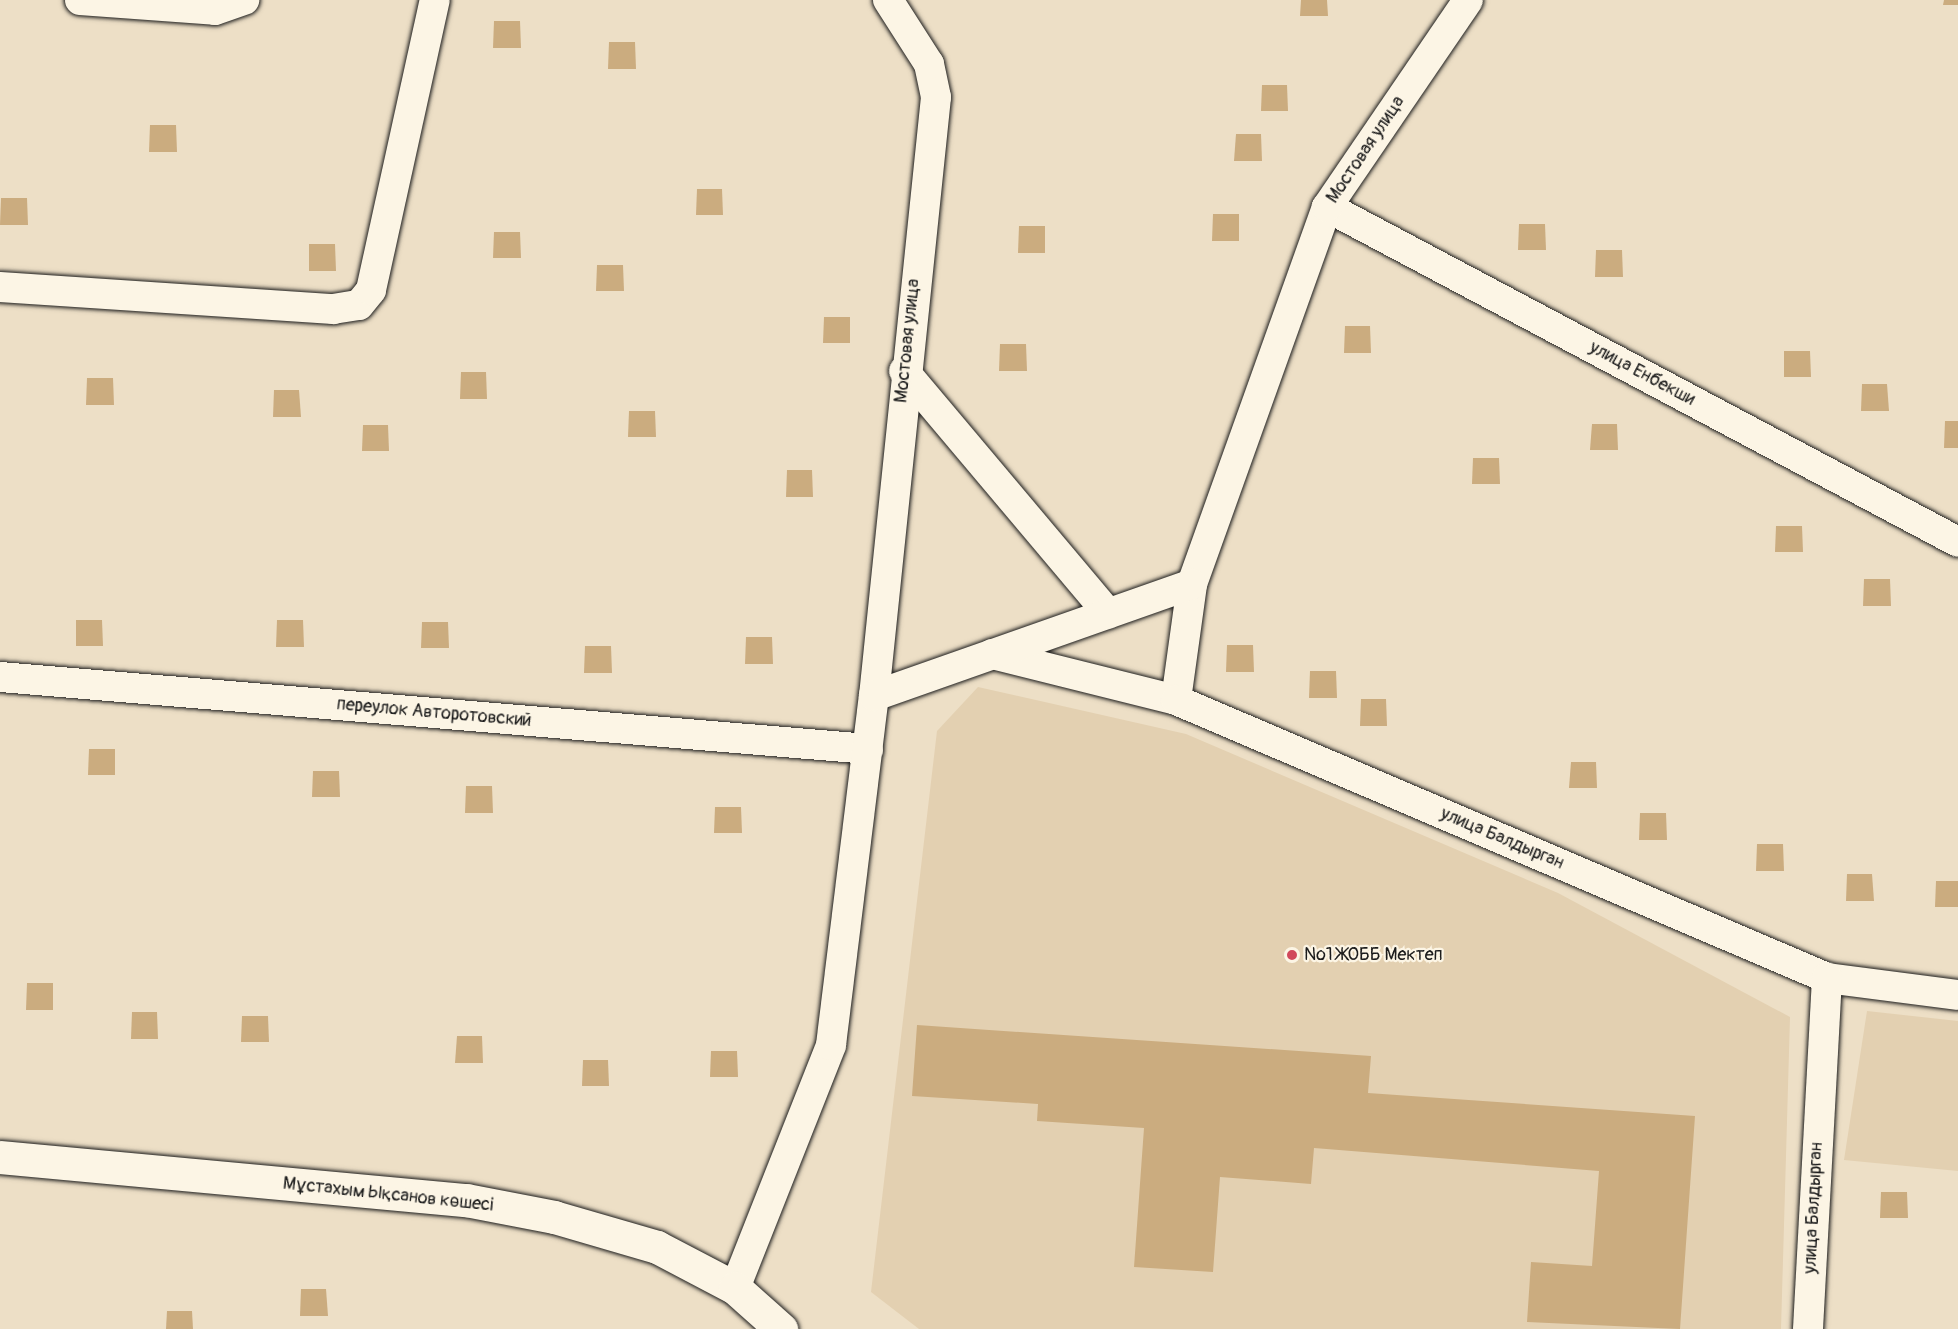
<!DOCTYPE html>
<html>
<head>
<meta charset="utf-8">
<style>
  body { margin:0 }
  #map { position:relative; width:1958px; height:1329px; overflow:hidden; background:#eddfc6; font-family:Pangolin,sans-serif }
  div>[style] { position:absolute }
  .built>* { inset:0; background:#e3d0b1 }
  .building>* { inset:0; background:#cbac7f }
  .roads { filter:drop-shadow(0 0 2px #1c1c1c) drop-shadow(0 0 2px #1c1c1c) }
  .street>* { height:30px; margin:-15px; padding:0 15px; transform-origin:15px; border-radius:15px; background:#fcf5e5 }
  .secondary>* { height:33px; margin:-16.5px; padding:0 16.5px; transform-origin:16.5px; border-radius:16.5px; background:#fcf5e5 }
  .dots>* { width:16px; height:16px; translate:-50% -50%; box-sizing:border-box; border:3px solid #fcf5e5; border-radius:50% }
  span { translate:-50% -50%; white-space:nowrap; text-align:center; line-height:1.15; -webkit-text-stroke:4.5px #fcf5e5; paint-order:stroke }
  .street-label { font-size:18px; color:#1c1c1c }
  .poi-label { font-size:18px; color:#1c1c1c }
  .left { translate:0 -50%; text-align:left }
</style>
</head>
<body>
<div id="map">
  <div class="built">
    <div style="clip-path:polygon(978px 687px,1186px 734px,1558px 893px,1790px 1017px,1781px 1329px,919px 1329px,871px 1292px,937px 731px)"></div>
    <div style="clip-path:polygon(1867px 1011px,1958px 1021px,1958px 1171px,1844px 1160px)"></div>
  </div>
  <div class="building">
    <div style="clip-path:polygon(1301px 0,1327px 0,1328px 16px,1300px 16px)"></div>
    <div style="clip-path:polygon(1944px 0,1958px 0,1958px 5px,1943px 5px)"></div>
    <div style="clip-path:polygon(494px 21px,520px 21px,521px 48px,493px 48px)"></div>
    <div style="clip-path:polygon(609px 42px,635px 42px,636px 69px,608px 69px)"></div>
    <div style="clip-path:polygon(1262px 85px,1287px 85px,1288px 111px,1261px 111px)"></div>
    <div style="clip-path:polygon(150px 125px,176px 125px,177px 152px,149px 152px)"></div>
    <div style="clip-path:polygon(1236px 134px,1261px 134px,1262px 161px,1234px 161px)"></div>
    <div style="clip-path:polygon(697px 189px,722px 189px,723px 215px,696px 215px)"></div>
    <div style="clip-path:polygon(1px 198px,27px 198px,28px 225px,0 225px)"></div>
    <div style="clip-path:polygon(1213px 214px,1239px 214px,1239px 241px,1212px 241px)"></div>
    <div style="clip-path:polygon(1519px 224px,1545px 224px,1546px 250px,1518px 250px)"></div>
    <div style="clip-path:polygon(1019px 226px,1045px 226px,1045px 253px,1018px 253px)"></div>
    <div style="clip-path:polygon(494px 232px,520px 232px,521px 258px,493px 258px)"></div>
    <div style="clip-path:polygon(309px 244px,335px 244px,336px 271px,309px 271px)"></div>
    <div style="clip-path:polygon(1596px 250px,1622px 250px,1623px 277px,1595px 277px)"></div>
    <div style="clip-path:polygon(597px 265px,623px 265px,624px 291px,596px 291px)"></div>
    <div style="clip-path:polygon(824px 317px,850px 317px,850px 343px,823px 343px)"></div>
    <div style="clip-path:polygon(1345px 326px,1370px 326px,1371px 353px,1344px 353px)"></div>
    <div style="clip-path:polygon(1000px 344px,1026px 344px,1027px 371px,999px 371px)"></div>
    <div style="clip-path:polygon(1784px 351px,1810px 351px,1811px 377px,1784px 377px)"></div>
    <div style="clip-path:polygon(461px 372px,486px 372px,487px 399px,460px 399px)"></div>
    <div style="clip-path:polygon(87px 378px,113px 378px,114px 405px,86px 405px)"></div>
    <div style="clip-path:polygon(1862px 384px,1887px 384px,1889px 411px,1861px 411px)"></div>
    <div style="clip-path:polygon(274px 390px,299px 390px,301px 417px,273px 417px)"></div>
    <div style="clip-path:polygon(629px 411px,655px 411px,656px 437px,628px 437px)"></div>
    <div style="clip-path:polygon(1945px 421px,1958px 421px,1958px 448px,1944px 448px)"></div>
    <div style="clip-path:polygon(1592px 424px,1617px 424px,1618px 450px,1590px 450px)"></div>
    <div style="clip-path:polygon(363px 425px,388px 425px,389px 451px,362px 451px)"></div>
    <div style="clip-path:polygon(1473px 458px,1499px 458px,1500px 484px,1472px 484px)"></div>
    <div style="clip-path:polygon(787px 470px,812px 470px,813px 497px,786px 497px)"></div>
    <div style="clip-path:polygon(1776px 526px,1802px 526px,1803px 552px,1775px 552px)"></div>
    <div style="clip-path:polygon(1864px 579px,1890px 579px,1891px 606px,1863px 606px)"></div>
    <div style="clip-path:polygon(76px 620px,102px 620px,103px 646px,76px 646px)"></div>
    <div style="clip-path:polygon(277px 620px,303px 620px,304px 647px,276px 647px)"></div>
    <div style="clip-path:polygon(422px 622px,448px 622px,449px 648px,421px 648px)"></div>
    <div style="clip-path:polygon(746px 637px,772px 637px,773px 664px,745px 664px)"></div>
    <div style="clip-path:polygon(1227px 645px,1253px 645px,1254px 672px,1226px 672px)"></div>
    <div style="clip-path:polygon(585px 646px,611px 646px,612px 673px,584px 673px)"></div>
    <div style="clip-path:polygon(1310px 671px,1336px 671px,1337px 698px,1309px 698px)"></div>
    <div style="clip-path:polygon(1361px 699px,1386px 699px,1387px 726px,1360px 726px)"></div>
    <div style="clip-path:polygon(89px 749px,115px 749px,115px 775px,88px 775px)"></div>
    <div style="clip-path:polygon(1571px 762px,1596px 762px,1597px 788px,1569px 788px)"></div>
    <div style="clip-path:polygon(313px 771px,339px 771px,340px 797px,312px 797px)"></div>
    <div style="clip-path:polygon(466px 786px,492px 786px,493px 813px,465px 813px)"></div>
    <div style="clip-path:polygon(715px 807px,741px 807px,742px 833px,714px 833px)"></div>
    <div style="clip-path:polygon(1640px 813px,1666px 813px,1667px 840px,1639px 840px)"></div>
    <div style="clip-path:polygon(1757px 844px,1783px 844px,1784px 871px,1756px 871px)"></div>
    <div style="clip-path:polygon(1847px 874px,1872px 874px,1874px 901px,1846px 901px)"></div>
    <div style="clip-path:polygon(1936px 881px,1958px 881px,1958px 907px,1935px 907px)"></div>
    <div style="clip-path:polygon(27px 983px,53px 983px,53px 1010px,26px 1010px)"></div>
    <div style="clip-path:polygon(132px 1012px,157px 1012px,158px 1039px,131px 1039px)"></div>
    <div style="clip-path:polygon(242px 1016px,268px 1016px,269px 1042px,241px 1042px)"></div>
    <div style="clip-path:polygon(917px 1025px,1371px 1056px,1368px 1093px,1695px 1116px,1680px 1329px,1527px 1322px,1531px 1262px,1592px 1266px,1599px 1171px,1314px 1148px,1311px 1184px,1220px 1177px,1213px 1272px,1134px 1267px,1144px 1128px,1037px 1121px,1038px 1104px,912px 1096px)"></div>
    <div style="clip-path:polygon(457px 1036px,482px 1036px,483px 1063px,455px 1063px)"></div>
    <div style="clip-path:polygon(711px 1051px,737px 1051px,738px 1077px,710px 1077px)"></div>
    <div style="clip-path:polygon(583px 1060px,608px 1060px,609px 1086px,582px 1086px)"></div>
    <div style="clip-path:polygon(1881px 1192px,1907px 1192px,1908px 1218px,1880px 1218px)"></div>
    <div style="clip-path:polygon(301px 1289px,326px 1289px,328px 1316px,300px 1316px)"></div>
    <div style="clip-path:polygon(167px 1311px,192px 1311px,193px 1329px,166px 1329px)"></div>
  </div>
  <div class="roads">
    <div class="street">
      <div style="left:80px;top:0;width:135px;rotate:4.2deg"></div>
      <div style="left:215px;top:10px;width:31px;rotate:-19deg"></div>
      <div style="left:1327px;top:207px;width:714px;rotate:27.96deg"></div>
      <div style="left:0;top:287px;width:334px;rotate:3.8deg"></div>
      <div style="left:333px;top:309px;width:26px;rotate:-9deg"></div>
      <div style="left:359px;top:305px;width:19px;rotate:-51deg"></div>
      <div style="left:371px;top:290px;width:297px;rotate:-77.6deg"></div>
      <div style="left:904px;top:371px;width:317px;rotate:49.9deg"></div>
      <div style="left:992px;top:654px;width:190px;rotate:14deg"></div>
      <div style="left:1176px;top:700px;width:117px;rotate:-82.1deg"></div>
      <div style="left:1192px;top:584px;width:400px;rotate:-70.3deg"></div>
      <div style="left:1327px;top:207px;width:250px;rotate:-55.7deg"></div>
      <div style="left:0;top:677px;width:871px;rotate:4.74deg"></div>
      <div style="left:874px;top:696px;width:602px;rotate:-84.09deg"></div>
      <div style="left:936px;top:97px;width:34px;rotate:-102deg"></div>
      <div style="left:929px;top:64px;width:76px;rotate:-122.6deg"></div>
      <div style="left:1176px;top:700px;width:708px;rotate:23.12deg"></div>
      <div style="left:1827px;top:978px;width:132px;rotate:7.4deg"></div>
      <div style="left:735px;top:1288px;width:261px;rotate:-68.4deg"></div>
      <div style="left:831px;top:1045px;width:352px;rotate:-83deg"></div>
      <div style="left:874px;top:696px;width:337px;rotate:-19.4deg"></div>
      <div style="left:1808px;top:1329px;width:352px;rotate:-86.9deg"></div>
    </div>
    <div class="secondary">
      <div style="left:0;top:1157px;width:468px;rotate:5.3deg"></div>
      <div style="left:466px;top:1200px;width:90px;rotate:10.9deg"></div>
      <div style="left:554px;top:1217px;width:107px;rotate:16.2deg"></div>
      <div style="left:657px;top:1247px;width:88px;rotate:27.7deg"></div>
      <div style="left:735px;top:1288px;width:62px;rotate:41.7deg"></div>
    </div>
  </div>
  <div class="dots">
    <div style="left:1292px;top:955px;background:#d1495b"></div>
  </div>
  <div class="street-label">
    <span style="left:1366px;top:150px;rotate:-56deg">Мостовая улица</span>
    <span style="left:908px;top:341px;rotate:-84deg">Мостовая улица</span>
    <span style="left:1642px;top:374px;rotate:28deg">улица Енбекши</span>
    <span style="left:434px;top:713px;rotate:5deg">переулок Авторотовский</span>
    <span style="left:1502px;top:839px;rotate:23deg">улица Балдырган</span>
    <span style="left:388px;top:1195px;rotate:6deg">Мұстахым Ықсанов көшесі</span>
    <span style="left:1814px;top:1208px;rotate:-87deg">улица Балдырган</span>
  </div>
  <div class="poi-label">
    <span class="left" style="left:1304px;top:955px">№1 ЖОББ Мектеп</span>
  </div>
</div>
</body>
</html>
